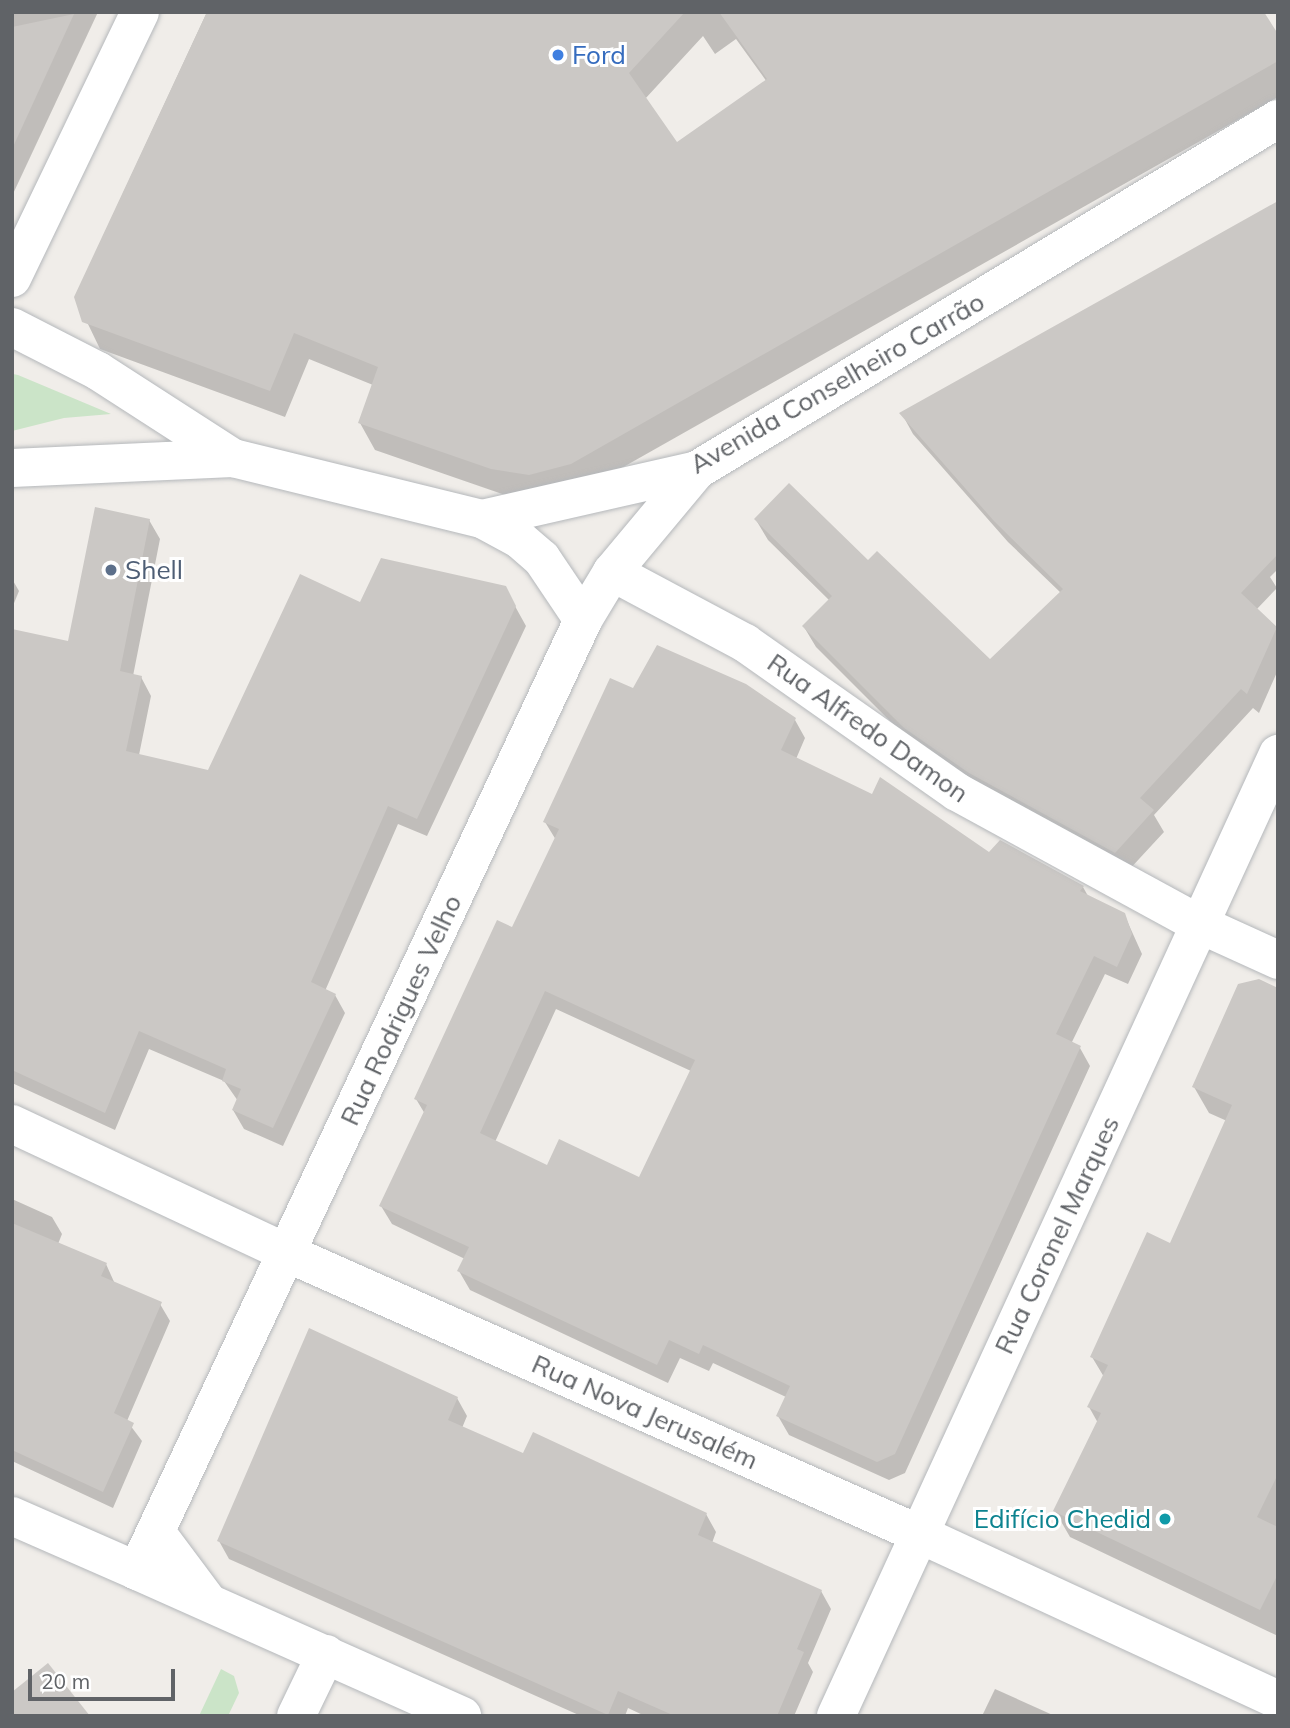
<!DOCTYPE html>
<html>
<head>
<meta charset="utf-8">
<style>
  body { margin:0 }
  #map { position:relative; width:1290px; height:1728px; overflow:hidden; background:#f0ede9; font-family:Mulish,sans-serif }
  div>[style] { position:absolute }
  .green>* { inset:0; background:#cbe4c8 }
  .shadow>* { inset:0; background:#0003 }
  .building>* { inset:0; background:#cbc8c5 }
  .roads { filter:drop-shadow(0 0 2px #b5b8bb) drop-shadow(0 0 2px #b5b8bb) }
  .street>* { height:38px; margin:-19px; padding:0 19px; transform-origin:19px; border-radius:19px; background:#fff }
  .secondary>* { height:38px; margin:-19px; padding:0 19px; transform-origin:19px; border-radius:19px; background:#fff }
  .dots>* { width:19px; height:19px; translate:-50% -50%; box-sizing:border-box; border:4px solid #fff; border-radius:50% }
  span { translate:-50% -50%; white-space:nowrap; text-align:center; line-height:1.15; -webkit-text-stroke:6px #fff; paint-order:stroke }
  .shop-label { font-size:26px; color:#366cbe }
  .left { translate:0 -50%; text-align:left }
  .street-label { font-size:26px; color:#606367 }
  .service-label { font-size:26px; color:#4e5e75 }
  .culture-label { font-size:26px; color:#0d838f }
  .right { translate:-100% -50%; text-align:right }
  .frame { position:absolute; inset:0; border:14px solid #606367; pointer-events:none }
  .scale { position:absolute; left:28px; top:1669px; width:147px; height:32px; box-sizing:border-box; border:4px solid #606367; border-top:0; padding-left:9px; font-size:21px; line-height:24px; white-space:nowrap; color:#606367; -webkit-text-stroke:5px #fff; paint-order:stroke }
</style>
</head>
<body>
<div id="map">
  <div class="green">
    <div style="clip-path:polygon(13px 374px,18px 375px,111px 414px,64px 418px,12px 431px)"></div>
    <div style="clip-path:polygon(221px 1669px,234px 1676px,239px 1693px,228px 1716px,199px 1716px)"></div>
  </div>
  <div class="shadow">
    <div style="clip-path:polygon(12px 12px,98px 12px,12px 196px)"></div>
    <div style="clip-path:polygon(evenodd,207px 12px,1262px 12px,1278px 37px,1278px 97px,565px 500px,508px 496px,375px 450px,360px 423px,373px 385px,309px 359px,285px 417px,100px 349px,75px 297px,207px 12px,703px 36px,715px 54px,736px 39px,767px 82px,676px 145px,645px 99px,703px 36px)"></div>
    <div style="clip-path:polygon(1278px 203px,1278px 569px,1270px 577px,1277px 588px,1256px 610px,1278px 632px,1278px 670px,1259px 713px,1253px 708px,1154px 815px,1164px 832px,1127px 872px,917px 748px,816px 647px,804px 627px,830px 601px,768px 540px,756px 520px,868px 563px,990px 662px,1061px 593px,1008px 542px,913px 434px,902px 414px)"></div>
    <div style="clip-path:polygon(149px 520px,160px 539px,133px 676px,141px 677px,151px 696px,139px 755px,209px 772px,361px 604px,505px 588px,526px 626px,427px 836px,398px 824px,325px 991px,335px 995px,345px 1013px,283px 1146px,244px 1129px,233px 1110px,238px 1101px,224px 1081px,149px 1049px,115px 1130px,12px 1083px,12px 631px,69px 643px)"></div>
    <div style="clip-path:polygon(12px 579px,19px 591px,12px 608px)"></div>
    <div style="clip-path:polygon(evenodd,634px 690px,795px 720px,805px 738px,796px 759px,990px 855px,1083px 887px,1088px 896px,1124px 914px,1142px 954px,1128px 984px,1105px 974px,1071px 1044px,1080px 1048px,1090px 1066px,905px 1473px,889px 1480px,789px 1435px,778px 1416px,786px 1397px,713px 1363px,709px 1371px,680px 1358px,668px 1383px,470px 1290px,459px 1271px,465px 1259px,392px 1224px,381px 1206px,425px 1114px,416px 1099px,513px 930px,556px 840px,545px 822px,634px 690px,556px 1009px,691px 1071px,640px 1179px,548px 1168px,495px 1142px,556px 1009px)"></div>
    <div style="clip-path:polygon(1278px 990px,1278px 1636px,1070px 1537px,1055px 1511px,1098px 1423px,1089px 1407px,1104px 1377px,1092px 1357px,1171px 1245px,1227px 1121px,1209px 1113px,1194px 1087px)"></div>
    <div style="clip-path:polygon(12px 1199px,52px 1217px,62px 1234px,58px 1244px,106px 1264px,115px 1284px,160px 1304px,170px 1321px,127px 1421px,142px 1441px,113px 1508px,12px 1461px)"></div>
    <div style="clip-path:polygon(457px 1398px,467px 1416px,462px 1428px,524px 1455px,706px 1514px,716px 1532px,712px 1543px,821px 1591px,831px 1609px,808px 1663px,813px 1672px,794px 1716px,645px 1716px,628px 1708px,625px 1716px,581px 1716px,229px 1559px,219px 1541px)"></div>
    <div style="clip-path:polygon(995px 1689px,1055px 1716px,982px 1716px)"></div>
  </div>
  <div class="building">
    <div style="clip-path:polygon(207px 12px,685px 12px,629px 73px,677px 142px,767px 79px,719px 12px,1264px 12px,1278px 34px,1278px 61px,571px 464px,529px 475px,491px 469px,358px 423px,378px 367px,294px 333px,270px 391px,82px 322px,74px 297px)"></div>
    <div style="clip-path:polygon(74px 14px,12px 149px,12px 27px)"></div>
    <div style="clip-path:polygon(1278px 201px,1278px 554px,1241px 593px,1277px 627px,1247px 694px,1241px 689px,1140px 798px,1154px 810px,1115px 853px,969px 773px,904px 728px,802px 626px,832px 596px,754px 519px,789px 483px,868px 560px,877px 551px,990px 659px,1063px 589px,994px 521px,899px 413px)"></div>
    <div style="clip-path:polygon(95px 507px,150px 519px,120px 671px,142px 676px,126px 751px,208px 770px,300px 574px,360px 602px,381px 558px,506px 586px,516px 606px,417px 819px,388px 806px,311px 982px,336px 994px,273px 1128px,232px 1110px,241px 1089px,222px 1081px,226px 1069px,139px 1031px,105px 1113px,12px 1070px,12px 629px,68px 641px)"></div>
    <div style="clip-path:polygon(evenodd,657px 645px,746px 684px,796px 718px,781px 750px,872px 794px,880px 777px,989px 852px,1000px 840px,1084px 886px,1080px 891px,1125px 913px,1132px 934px,1117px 967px,1094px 956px,1056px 1034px,1081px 1046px,895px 1454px,877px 1462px,776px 1416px,790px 1386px,703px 1345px,699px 1354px,669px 1340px,657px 1365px,457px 1271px,469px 1247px,379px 1206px,427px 1105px,414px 1099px,497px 920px,512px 927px,559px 829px,543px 822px,610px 678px,633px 688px,657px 645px,545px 991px,695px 1060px,639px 1177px,559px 1139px,547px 1165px,480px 1133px,545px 991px)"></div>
    <div style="clip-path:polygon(1259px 979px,1278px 988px,1278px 1474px,1257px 1517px,1278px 1527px,1278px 1574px,1260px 1610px,1053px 1511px,1101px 1413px,1087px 1407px,1108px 1365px,1090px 1357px,1147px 1232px,1170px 1243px,1232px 1105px,1192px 1087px,1238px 984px)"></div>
    <div style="clip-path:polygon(12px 1223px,107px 1263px,101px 1276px,162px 1302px,114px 1413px,134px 1423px,103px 1492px,12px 1450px)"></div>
    <div style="clip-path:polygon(309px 1328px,458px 1397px,448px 1420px,523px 1453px,533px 1432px,707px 1513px,698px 1535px,822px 1590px,797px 1649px,804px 1652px,777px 1716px,675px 1716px,618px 1691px,608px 1715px,217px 1541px)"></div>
    <div style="clip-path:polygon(48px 1663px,90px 1716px,12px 1716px,12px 1692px)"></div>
  </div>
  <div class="roads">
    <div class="street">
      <div style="left:12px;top:327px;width:97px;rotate:27.1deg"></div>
      <div style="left:98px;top:371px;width:161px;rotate:32.8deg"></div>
      <div style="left:612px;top:572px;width:151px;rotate:28.1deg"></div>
      <div style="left:745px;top:643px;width:259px;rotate:35.1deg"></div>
      <div style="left:957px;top:792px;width:276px;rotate:28.6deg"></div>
      <div style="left:1199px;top:924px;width:87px;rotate:24.5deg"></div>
      <div style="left:156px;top:1532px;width:84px;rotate:53.3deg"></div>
      <div style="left:137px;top:1571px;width:356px;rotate:24deg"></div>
      <div style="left:296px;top:1716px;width:69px;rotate:-64.2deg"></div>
      <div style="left:836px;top:1716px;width:1059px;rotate:-65.32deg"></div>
    </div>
    <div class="secondary">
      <div style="left:12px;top:278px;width:295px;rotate:-64.3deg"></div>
      <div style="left:12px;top:468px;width:221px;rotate:-2.6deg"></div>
      <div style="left:233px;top:458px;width:256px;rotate:13.8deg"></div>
      <div style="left:482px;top:519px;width:221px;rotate:-12.8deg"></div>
      <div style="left:697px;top:470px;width:679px;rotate:-31.14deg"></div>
      <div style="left:482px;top:519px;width:42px;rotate:28.4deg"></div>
      <div style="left:519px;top:539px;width:30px;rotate:41deg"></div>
      <div style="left:542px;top:559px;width:73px;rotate:56.1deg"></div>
      <div style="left:12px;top:1124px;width:306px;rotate:25.1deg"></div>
      <div style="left:289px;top:1254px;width:689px;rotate:23.96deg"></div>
      <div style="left:919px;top:1534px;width:396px;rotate:24.8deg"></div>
      <div style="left:12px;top:1516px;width:137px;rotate:23.7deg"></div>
      <div style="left:137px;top:1571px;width:1050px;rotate:-64.87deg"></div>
      <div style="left:583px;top:620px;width:56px;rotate:-58.9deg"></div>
      <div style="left:612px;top:572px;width:133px;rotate:-50.2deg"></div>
    </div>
  </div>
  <div class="dots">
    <div style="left:558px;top:55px;background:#3f7fe0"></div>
    <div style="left:111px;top:570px;background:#5c6f8a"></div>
    <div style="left:1165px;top:1519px;background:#0f9aa8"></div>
  </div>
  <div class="shop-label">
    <span class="left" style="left:572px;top:55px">Ford</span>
  </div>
  <div class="street-label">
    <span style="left:837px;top:383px;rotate:-30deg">Avenida Conselheiro Carrão</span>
    <span style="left:868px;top:728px;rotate:35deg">Rua Alfredo Damon</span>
    <span style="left:401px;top:1010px;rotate:-65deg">Rua Rodrigues Velho</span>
    <span style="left:1057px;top:1235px;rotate:-65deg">Rua Coronel Marques</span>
    <span style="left:645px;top:1412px;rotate:24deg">Rua Nova Jerusalém</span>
  </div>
  <div class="service-label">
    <span class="left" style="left:125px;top:570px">Shell</span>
  </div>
  <div class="culture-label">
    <span class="right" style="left:1151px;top:1519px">Edifício Chedid</span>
  </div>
  <div class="frame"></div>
  <div class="scale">20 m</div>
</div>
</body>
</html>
